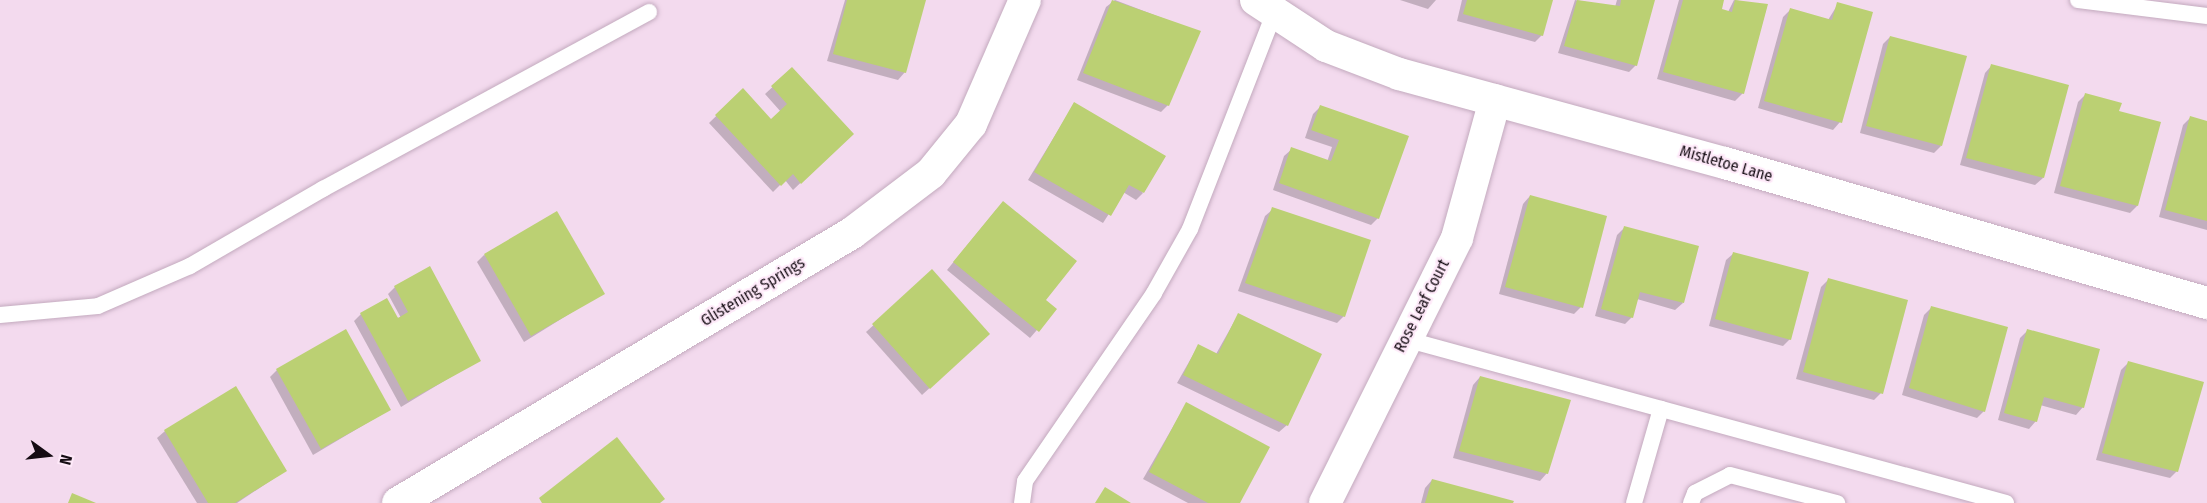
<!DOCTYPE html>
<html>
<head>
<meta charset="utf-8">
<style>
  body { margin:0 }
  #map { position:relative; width:2207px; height:503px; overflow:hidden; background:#f3daee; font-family:"Fira Sans Condensed",sans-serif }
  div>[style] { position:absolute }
  .shadow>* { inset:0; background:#0003 }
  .building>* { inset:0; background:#bbd073 }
  .roads { filter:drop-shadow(0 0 2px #c3aabe) drop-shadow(0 0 2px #c3aabe) }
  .service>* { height:16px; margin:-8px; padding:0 8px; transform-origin:8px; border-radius:8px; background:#fff }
  .minor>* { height:32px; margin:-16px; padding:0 16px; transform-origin:16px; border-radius:16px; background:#fff }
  span { translate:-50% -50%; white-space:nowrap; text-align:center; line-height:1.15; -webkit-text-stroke:4.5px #fee9f9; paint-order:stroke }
  .street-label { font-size:16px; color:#150c13 }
  .north { position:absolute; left:18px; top:425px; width:60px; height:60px; -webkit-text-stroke:4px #fee9f9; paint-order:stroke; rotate:105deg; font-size:16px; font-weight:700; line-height:24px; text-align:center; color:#150c13 }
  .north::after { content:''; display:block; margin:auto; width:21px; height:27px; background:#150c13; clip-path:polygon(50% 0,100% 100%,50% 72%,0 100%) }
</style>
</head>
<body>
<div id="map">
  <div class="shadow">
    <div style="clip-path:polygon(845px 0,924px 0,905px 72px,898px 80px,827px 61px)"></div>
    <div style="clip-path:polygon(1115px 0,1199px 32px,1168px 105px,1161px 112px,1077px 80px,1106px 7px)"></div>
    <div style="clip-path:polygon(1400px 0,1436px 0,1428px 9px)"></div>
    <div style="clip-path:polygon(1462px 0,1551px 0,1542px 35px,1535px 42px,1457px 21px)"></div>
    <div style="clip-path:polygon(1575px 0,1615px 7px,1617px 0,1653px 0,1636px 65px,1629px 72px,1558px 53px)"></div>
    <div style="clip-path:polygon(1679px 0,1723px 0,1720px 10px,1728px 12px,1734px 0,1767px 6px,1743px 93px,1735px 101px,1657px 79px)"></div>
    <div style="clip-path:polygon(1838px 4px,1840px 122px,1833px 130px,1758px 108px,1783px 17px,1790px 10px,1828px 20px)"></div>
    <div style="clip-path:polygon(1890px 37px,1941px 146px,1934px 153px,1860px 133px,1883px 44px)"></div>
    <div style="clip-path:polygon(1992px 65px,2043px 178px,2035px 185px,1960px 165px,1985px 73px)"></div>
    <div style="clip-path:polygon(792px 69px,852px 134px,793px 190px,785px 180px,773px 192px,709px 123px,743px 90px,771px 121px,781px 112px,765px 94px)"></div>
    <div style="clip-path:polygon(2085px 95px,2118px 112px,2137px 206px,2130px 213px,2054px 193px,2078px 102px)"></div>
    <div style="clip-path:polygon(1074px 104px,1143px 193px,1136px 200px,1123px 192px,1103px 223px,1028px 180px)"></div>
    <div style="clip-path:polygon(1320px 107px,1407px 137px,1378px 218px,1371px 225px,1273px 190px,1284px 156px,1292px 149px,1327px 162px,1332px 147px,1305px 138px,1313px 114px)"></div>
    <div style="clip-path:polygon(2190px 118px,2207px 122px,2207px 230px,2159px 217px,2183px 125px)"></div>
    <div style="clip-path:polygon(1530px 196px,1581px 307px,1574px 314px,1499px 294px,1523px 204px)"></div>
    <div style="clip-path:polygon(1273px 209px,1344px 316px,1337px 323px,1238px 291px,1265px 216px)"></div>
    <div style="clip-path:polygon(996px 210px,1044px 300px,1055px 309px,1030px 338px,947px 270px)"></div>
    <div style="clip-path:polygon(1624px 228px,1683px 303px,1675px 310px,1637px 299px,1632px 317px,1625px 324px,1595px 316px,1617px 235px)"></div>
    <div style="clip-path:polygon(1734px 253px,1790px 339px,1783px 346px,1709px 326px,1726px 260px)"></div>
    <div style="clip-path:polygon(484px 255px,603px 293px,524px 342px,477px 262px)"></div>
    <div style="clip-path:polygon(932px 272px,981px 341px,922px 395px,866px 332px)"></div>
    <div style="clip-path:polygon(1828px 280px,1881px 393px,1874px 400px,1796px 379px,1821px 287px)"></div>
    <div style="clip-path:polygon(395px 287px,479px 360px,401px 407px,354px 321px,361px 314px,401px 318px,388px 294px)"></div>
    <div style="clip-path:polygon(1931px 308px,1984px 411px,1977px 418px,1902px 395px,1924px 315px)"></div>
    <div style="clip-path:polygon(1238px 315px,1287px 425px,1279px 432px,1177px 383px,1198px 346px,1216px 354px)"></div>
    <div style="clip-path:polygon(2027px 331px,2083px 407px,2076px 415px,2040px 405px,2036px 421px,2029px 429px,1998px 420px,2020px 338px)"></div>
    <div style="clip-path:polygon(2128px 363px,2177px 471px,2170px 478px,2096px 460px,2121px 370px)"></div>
    <div style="clip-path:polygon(277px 370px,389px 410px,313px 455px,270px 377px)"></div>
    <div style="clip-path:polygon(1480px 377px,1547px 473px,1540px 481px,1453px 458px,1473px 385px)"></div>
    <div style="clip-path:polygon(1186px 404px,1239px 503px,1188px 503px,1143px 479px)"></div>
    <div style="clip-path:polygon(165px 431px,285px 471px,237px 503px,197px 503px,157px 438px)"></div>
    <div style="clip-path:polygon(1432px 480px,1511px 503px,1421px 503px,1425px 488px)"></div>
  </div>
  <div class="building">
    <div style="clip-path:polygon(847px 0,926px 0,906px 73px,833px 54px)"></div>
    <div style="clip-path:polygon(1112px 0,1201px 31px,1169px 106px,1083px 73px)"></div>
    <div style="clip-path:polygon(1467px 0,1553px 0,1543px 36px,1463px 14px)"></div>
    <div style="clip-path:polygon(1577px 0,1620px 6px,1621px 0,1655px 0,1637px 66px,1564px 46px)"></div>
    <div style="clip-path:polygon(1683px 0,1724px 0,1722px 9px,1732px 12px,1735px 0,1768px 4px,1744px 94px,1663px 72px)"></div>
    <div style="clip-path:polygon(1837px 2px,1873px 12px,1842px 123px,1764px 101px,1790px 8px,1832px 20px)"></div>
    <div style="clip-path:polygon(1890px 36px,1967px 56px,1942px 146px,1866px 126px)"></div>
    <div style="clip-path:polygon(1991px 64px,2069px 85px,2044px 178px,1966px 158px)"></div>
    <div style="clip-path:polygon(792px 67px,854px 134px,801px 184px,793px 174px,781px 186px,715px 115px,743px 88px,771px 119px,787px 104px,771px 86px)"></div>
    <div style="clip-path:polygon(2085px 93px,2122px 103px,2119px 111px,2161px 122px,2138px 206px,2060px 186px)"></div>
    <div style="clip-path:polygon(1074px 102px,1166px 156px,1144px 193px,1129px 185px,1111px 216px,1034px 172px)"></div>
    <div style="clip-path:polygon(1320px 105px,1409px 136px,1379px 219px,1279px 183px,1291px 147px,1331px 161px,1339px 140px,1311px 130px)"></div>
    <div style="clip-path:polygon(2190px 116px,2207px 121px,2207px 221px,2165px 210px)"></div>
    <div style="clip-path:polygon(1530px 195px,1607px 216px,1583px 308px,1505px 287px)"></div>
    <div style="clip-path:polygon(1003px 201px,1077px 261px,1046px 300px,1057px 309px,1039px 332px,953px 262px)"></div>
    <div style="clip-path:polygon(1272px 207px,1371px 240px,1345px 317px,1245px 283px)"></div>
    <div style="clip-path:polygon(557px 211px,605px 294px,531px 336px,484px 254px)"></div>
    <div style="clip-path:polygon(1624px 226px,1699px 246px,1684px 303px,1640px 292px,1633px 318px,1601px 309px)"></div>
    <div style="clip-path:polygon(1733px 252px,1809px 272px,1791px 340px,1715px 319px)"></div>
    <div style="clip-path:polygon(430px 266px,481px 361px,408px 401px,360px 313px,387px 298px,398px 318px,408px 312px,394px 286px)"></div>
    <div style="clip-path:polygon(932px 269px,990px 334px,930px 389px,872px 324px)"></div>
    <div style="clip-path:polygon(1828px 278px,1908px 300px,1883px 394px,1803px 372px)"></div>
    <div style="clip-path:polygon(1931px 306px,2008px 327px,1985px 412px,1909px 388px)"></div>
    <div style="clip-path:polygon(1238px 313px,1322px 354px,1288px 426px,1183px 375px,1198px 344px,1218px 354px)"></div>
    <div style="clip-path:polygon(346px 329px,391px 410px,321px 449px,276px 369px)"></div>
    <div style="clip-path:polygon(2027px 329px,2100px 349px,2084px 408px,2044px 397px,2037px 422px,2004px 413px)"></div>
    <div style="clip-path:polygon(2128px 361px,2204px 382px,2178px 472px,2102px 453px)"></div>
    <div style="clip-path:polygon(1480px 376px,1571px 400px,1548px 474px,1459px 451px)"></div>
    <div style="clip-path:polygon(236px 386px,287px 471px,235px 503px,208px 503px,164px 430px)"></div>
    <div style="clip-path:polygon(1186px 402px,1270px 447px,1240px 503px,1208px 503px,1149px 472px)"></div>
    <div style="clip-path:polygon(617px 437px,665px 499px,660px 503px,542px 503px,539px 498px)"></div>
    <div style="clip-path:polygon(1432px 479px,1514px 501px,1513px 503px,1425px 503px)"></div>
    <div style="clip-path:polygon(1105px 487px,1131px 503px,1095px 503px)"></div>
    <div style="clip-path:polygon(72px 493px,96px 503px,68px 503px)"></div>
  </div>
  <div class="roads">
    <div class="service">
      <div style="left:2078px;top:0;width:130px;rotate:7.1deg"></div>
      <div style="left:0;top:315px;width:98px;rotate:-5.2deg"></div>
      <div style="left:98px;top:306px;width:100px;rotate:-23.5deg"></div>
      <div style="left:190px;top:266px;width:154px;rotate:-30.1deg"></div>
      <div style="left:323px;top:189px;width:371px;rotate:-28.5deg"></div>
      <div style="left:1405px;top:339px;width:623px;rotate:15.26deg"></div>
      <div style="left:1022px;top:503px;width:22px;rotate:-82deg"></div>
      <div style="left:1025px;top:481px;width:228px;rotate:-55.5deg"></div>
      <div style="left:1154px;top:293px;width:73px;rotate:-60.6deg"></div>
      <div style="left:1190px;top:229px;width:232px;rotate:-68.7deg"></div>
      <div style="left:1634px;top:503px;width:98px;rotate:-74deg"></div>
      <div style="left:1691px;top:503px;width:11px;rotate:-68deg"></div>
      <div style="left:1695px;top:493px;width:39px;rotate:-27deg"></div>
      <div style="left:1730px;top:475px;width:111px;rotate:14.7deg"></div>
    </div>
    <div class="minor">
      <div style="left:1256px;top:0;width:84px;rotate:33.3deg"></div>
      <div style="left:1326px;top:46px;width:78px;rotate:21deg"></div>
      <div style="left:1399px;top:74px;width:338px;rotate:15.3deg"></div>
      <div style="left:1725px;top:163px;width:502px;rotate:16.2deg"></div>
      <div style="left:398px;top:503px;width:528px;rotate:-30.74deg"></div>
      <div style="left:852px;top:233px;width:99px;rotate:-37.2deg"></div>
      <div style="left:931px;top:173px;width:63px;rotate:-50.8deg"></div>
      <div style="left:971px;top:124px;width:135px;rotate:-66.5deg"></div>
      <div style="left:1325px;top:503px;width:296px;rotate:-63.5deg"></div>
      <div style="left:1457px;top:238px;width:143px;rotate:-74.6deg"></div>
    </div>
  </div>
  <div class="street-label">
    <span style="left:1726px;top:164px;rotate:16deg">Mistletoe Lane</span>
    <span style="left:753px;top:292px;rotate:-31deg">Glistening Springs</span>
    <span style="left:1422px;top:306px;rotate:-63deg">Rose Leaf Court</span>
  </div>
  <div class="north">N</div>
</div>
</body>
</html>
